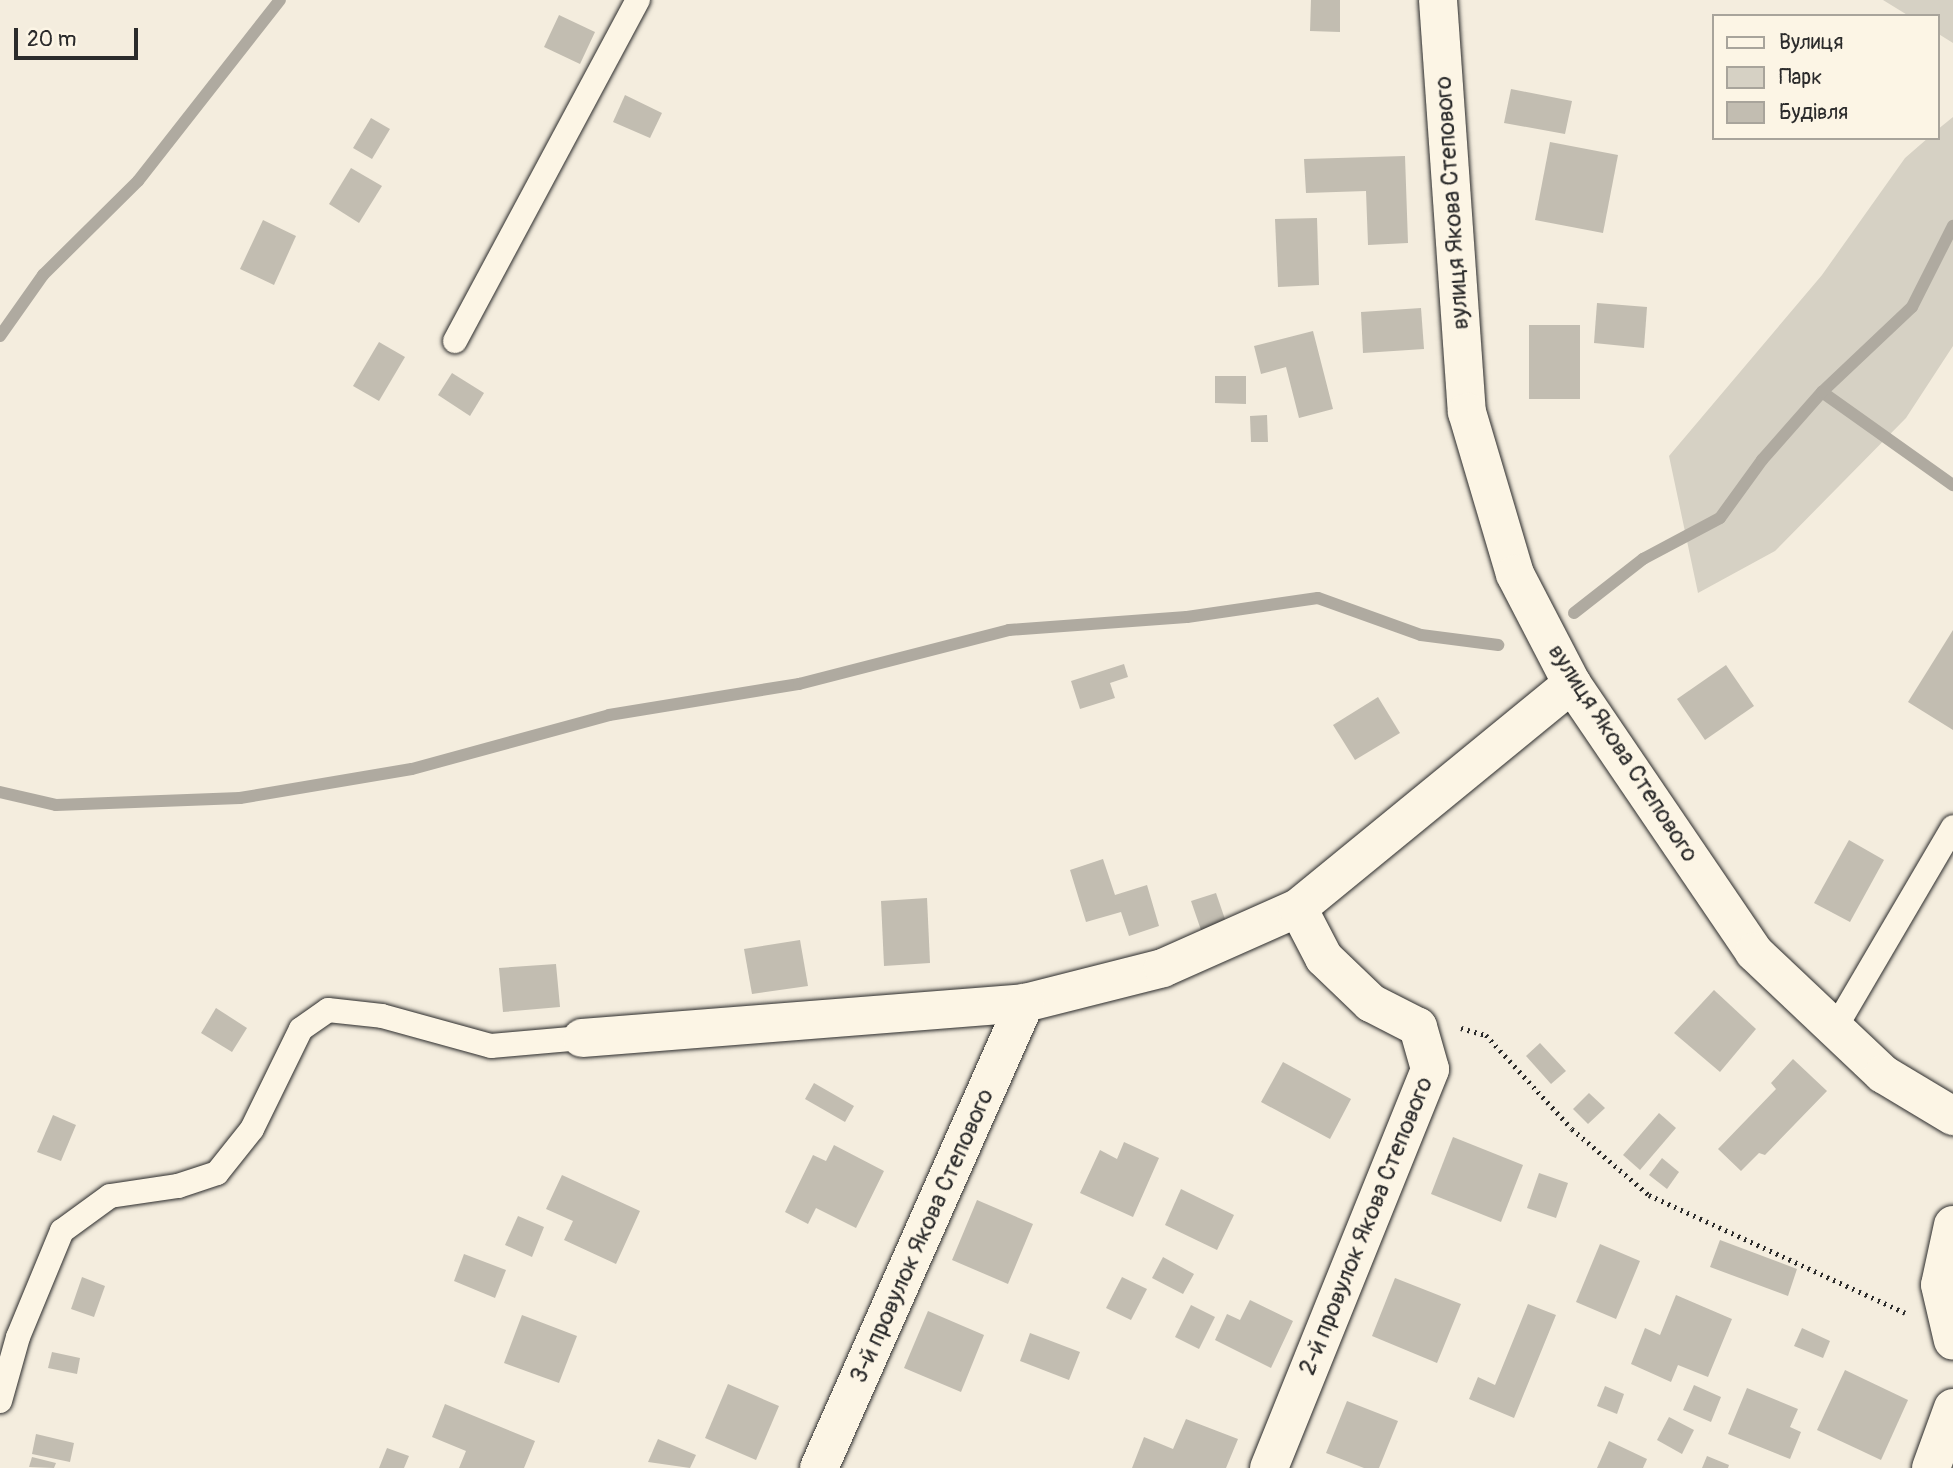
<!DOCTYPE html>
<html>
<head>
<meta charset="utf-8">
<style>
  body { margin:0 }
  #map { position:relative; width:1953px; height:1468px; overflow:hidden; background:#f4edde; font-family:Pangolin,sans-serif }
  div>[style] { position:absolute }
  .green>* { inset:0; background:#d6d1c4 }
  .stream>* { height:12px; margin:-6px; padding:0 6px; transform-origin:6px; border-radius:6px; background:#afaaa0 }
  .building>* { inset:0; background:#c2bdb1 }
  .path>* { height:4.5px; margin-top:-2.25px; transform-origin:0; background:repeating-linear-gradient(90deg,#2b2b2b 0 2px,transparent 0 7px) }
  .roads { filter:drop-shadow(0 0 2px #2b2b2b) drop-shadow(0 0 2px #2b2b2b) }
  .lane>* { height:24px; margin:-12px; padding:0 12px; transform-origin:12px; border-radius:12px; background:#fcf5e5 }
  .street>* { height:38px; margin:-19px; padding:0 19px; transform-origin:19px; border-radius:19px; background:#fcf5e5 }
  span { translate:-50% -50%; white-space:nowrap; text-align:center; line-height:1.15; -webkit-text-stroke:5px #fcf5e5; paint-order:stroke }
  .street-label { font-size:24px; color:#2b2b2b }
  .legend { position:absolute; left:1712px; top:14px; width:228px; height:126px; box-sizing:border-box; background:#fcf5e5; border:2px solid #a8a49b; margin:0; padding:9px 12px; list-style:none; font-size:21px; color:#2b2b2b }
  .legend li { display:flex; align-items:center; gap:14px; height:35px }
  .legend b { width:35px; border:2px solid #a8a49b }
  .scale { position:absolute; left:14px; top:28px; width:124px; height:32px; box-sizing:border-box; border:4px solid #2b2b2b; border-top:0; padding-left:9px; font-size:21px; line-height:24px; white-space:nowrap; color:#2b2b2b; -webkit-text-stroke:5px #fcf5e5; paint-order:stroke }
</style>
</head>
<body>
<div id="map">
  <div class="green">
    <div style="clip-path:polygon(1883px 0,1953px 0,1953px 43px,1937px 33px,1937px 16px,1909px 16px)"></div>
    <div style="clip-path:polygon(1953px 117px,1953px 346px,1906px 418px,1775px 551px,1698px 593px,1669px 456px,1822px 275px,1905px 158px,1928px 138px,1937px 138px,1937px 130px)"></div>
  </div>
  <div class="stream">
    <div style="left:0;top:336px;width:75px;rotate:-54.8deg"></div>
    <div style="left:43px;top:275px;width:134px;rotate:-44.7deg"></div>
    <div style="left:138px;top:181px;width:230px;rotate:-51.9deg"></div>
    <div style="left:1822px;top:392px;width:161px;rotate:35.4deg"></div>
    <div style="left:1574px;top:613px;width:88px;rotate:-38deg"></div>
    <div style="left:1643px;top:559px;width:87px;rotate:-28deg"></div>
    <div style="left:1720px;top:518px;width:72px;rotate:-54.1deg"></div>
    <div style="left:1762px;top:460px;width:91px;rotate:-48.6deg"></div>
    <div style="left:1822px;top:392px;width:124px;rotate:-43.4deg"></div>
    <div style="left:1912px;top:307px;width:91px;rotate:-63.2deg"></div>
    <div style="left:0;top:792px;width:57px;rotate:13.1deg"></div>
    <div style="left:56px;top:805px;width:184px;rotate:-2.2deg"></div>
    <div style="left:240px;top:798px;width:174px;rotate:-9.6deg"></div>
    <div style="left:412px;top:769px;width:204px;rotate:-15.3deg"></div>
    <div style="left:609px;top:715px;width:193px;rotate:-9.3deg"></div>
    <div style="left:799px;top:684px;width:217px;rotate:-14.4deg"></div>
    <div style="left:1009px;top:630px;width:178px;rotate:-4.2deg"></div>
    <div style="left:1187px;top:617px;width:132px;rotate:-8.3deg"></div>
    <div style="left:1318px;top:598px;width:109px;rotate:19.8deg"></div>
    <div style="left:1421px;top:635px;width:78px;rotate:7.4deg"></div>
  </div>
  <div class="building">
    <div style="clip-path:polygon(1311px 0,1340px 0,1340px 32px,1310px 31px)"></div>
    <div style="clip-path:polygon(559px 15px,595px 32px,580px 64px,544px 47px)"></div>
    <div style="clip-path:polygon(1511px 89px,1572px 101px,1565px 134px,1504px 123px)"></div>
    <div style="clip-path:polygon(625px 95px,662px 113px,650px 138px,613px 122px)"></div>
    <div style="clip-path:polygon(371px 118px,390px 129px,372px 159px,353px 148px)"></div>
    <div style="clip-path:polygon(1550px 142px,1618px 155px,1603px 233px,1535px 220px)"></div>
    <div style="clip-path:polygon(1405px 156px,1408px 243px,1368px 245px,1366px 191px,1306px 193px,1304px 159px)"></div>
    <div style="clip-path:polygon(351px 168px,382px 186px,359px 223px,329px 204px)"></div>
    <div style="clip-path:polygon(1317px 218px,1319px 285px,1278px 287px,1275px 219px)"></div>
    <div style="clip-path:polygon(263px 220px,296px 236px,274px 285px,240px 269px)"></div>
    <div style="clip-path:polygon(1597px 303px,1647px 307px,1644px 348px,1594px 343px)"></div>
    <div style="clip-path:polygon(1421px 308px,1424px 349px,1363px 353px,1361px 312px)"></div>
    <div style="clip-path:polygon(1529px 325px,1580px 325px,1580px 399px,1529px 399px)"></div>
    <div style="clip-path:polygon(1313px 331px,1333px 409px,1299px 418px,1286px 367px,1261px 374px,1254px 346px)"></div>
    <div style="clip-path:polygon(379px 342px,405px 357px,379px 401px,353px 386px)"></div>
    <div style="clip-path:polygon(452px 373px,484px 393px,470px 416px,438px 395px)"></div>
    <div style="clip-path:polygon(1215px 376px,1246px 376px,1246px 404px,1215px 403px)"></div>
    <div style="clip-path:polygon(1267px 415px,1268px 442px,1251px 442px,1250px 416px)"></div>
    <div style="clip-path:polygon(1953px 630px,1953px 730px,1908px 702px)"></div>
    <div style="clip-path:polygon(1124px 664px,1128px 677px,1110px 683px,1115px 698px,1080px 709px,1071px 681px)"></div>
    <div style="clip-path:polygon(1726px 665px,1754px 706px,1705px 740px,1677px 699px)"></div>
    <div style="clip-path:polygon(1378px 697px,1400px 733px,1355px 760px,1333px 725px)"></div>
    <div style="clip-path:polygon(1849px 840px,1884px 860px,1850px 922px,1814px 903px)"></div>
    <div style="clip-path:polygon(1103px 859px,1115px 895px,1147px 885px,1159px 926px,1129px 936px,1121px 912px,1086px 922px,1070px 870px)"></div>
    <div style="clip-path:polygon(1216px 893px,1227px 925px,1202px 933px,1191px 901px)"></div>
    <div style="clip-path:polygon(927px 898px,930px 963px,884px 966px,881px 901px)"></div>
    <div style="clip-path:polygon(800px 940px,808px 986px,752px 994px,744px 949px)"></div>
    <div style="clip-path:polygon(556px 964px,560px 1007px,503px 1012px,499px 968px)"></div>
    <div style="clip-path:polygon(1714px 990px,1756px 1029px,1720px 1072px,1674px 1033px)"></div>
    <div style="clip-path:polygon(216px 1008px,247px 1028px,232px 1052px,201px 1033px)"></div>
    <div style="clip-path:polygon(1540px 1043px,1566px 1071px,1551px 1084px,1526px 1056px)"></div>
    <div style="clip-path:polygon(1793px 1059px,1827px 1091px,1765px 1155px,1759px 1153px,1741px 1171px,1718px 1149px,1776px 1089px,1771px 1083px)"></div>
    <div style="clip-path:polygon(1283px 1062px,1351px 1099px,1330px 1139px,1261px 1102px)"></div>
    <div style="clip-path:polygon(814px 1083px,854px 1106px,845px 1122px,805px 1099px)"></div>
    <div style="clip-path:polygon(1589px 1093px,1605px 1108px,1588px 1124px,1573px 1109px)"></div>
    <div style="clip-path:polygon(1659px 1113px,1676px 1128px,1640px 1170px,1623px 1155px)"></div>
    <div style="clip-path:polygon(53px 1115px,76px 1125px,61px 1161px,37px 1152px)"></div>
    <div style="clip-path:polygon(1453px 1137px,1523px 1165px,1501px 1222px,1431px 1194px)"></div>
    <div style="clip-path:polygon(1124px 1142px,1159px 1158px,1133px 1217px,1080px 1193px,1100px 1150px,1117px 1159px)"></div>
    <div style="clip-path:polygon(834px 1145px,884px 1171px,856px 1228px,816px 1208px,808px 1224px,785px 1212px,813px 1155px,826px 1161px)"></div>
    <div style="clip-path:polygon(1662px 1158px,1679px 1172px,1667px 1189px,1649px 1175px)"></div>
    <div style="clip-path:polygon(1539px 1173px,1568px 1183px,1556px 1218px,1527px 1208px)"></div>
    <div style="clip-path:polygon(562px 1175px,640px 1211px,616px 1264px,564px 1240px,573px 1221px,546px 1209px)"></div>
    <div style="clip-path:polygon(1181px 1189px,1234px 1215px,1217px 1250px,1165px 1225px)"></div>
    <div style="clip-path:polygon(977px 1200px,1033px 1224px,1008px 1284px,952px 1260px)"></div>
    <div style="clip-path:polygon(518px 1216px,544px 1227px,532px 1257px,505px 1245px)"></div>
    <div style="clip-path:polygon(1720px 1240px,1797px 1269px,1788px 1296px,1710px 1267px)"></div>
    <div style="clip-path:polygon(1600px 1244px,1640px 1261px,1616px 1319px,1576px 1302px)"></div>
    <div style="clip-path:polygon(464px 1254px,506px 1270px,495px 1298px,454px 1281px)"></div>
    <div style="clip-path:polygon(1163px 1257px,1194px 1274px,1183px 1294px,1152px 1278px)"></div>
    <div style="clip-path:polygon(82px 1277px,105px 1286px,94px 1317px,71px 1309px)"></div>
    <div style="clip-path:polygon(1122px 1277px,1147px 1289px,1131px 1320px,1106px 1308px)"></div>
    <div style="clip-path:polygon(1395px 1278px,1461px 1304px,1437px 1363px,1372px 1336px)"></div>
    <div style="clip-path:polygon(1676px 1295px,1732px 1319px,1708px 1377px,1678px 1365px,1671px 1382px,1631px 1364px,1645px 1328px,1660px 1335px)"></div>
    <div style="clip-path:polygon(1250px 1300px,1293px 1321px,1271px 1368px,1215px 1340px,1227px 1314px,1240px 1320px)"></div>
    <div style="clip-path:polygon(1528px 1304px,1556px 1315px,1514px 1418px,1469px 1399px,1478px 1377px,1495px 1385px)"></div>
    <div style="clip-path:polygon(1191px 1305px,1215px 1317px,1199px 1349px,1175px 1337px)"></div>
    <div style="clip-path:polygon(928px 1311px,984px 1335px,961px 1392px,904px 1368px)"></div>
    <div style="clip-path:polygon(522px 1315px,577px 1336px,559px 1383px,504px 1363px)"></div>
    <div style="clip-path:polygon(1802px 1328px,1830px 1341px,1823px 1358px,1794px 1346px)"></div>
    <div style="clip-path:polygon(1030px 1333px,1080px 1352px,1069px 1380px,1020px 1361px)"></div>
    <div style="clip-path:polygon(52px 1352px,80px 1358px,77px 1374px,48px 1368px)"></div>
    <div style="clip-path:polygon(1845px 1370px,1908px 1400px,1881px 1460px,1817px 1430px)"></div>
    <div style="clip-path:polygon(728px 1384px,779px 1406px,756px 1460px,705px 1438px)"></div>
    <div style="clip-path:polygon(1694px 1385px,1721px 1397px,1711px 1422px,1683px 1410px)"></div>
    <div style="clip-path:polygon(1605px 1386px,1624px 1394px,1617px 1414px,1597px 1406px)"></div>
    <div style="clip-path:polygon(1747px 1388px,1798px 1409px,1790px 1427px,1801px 1432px,1790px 1459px,1728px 1434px)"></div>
    <div style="clip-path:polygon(1347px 1401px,1398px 1421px,1379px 1468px,1364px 1468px,1326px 1453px)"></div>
    <div style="clip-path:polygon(445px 1404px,535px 1441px,524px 1468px,459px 1468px,466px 1451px,432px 1437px)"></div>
    <div style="clip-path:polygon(1669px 1417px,1694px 1430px,1682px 1454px,1657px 1440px)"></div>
    <div style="clip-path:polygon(1186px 1419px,1238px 1439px,1226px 1468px,1132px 1468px,1144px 1437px,1173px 1449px)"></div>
    <div style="clip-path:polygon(36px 1434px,74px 1443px,70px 1462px,32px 1454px)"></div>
    <div style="clip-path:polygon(658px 1439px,696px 1455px,690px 1468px,648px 1462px)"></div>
    <div style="clip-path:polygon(1609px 1441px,1647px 1459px,1643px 1468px,1597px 1468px)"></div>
    <div style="clip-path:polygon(387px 1448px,409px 1456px,404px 1468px,379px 1468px)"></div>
    <div style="clip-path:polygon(1707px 1456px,1729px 1465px,1728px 1468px,1702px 1468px)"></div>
    <div style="clip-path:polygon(32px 1457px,56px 1463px,54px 1468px,29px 1467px)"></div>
  </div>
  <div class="path">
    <div style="left:1461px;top:1028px;width:26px;rotate:16deg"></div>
    <div style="left:1486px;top:1035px;width:127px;rotate:47.5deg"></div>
    <div style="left:1572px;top:1129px;width:101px;rotate:40.6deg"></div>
    <div style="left:1649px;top:1195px;width:282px;rotate:24.7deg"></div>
  </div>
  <div class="roads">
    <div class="lane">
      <div style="left:455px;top:341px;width:387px;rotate:-61.8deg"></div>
      <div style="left:1834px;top:1030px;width:235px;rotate:-59.6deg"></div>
      <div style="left:0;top:1401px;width:66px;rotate:-74.3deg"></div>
      <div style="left:18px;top:1337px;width:115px;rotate:-67.5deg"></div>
      <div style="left:62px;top:1231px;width:59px;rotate:-36.1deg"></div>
      <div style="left:110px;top:1196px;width:69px;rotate:-8.4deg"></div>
      <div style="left:178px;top:1186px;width:41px;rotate:-18.4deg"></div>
      <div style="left:217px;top:1173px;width:56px;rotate:-51.5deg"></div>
      <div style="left:252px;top:1129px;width:111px;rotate:-63.9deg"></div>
      <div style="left:301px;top:1029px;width:33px;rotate:-35deg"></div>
      <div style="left:328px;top:1010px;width:54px;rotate:6.3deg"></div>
      <div style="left:382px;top:1016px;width:113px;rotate:15.4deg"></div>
      <div style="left:491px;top:1046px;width:91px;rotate:-5deg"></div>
    </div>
    <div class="street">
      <div style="left:1438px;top:0;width:413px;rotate:86deg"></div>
      <div style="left:1467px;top:412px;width:169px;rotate:73.5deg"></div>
      <div style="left:1515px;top:574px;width:124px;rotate:62.6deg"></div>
      <div style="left:1572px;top:684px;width:324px;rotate:55.8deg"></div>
      <div style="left:1754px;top:952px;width:178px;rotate:43.4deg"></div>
      <div style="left:1883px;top:1074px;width:82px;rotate:31deg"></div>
      <div style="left:582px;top:1038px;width:444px;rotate:-4.5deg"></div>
      <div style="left:1025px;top:1003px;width:142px;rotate:-14.2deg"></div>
      <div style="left:1163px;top:968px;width:148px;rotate:-24deg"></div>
      <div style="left:1298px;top:908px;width:354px;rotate:-39.3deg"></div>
      <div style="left:1953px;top:1225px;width:61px;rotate:102.2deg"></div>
      <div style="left:1940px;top:1285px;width:57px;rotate:76.9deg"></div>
      <div style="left:819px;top:1468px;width:509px;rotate:-66.11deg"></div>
      <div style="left:1269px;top:1468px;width:430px;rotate:-68deg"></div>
      <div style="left:1430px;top:1069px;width:44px;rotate:-105.9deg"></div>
      <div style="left:1418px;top:1027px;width:53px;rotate:-152.9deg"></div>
      <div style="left:1371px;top:1003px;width:65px;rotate:-136.2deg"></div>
      <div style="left:1324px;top:958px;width:56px;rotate:-117.5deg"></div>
      <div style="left:1931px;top:1468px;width:64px;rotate:-69.9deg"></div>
    </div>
  </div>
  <div class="street-label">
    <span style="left:1452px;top:203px;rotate:-94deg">вулиця Якова Степового</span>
    <span style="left:1623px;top:753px;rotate:57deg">вулиця Якова Степового</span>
    <span style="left:1366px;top:1226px;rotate:-68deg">2-й провулок Якова Степового</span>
    <span style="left:922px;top:1236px;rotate:-66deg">3-й провулок Якова Степового</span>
  </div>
  <ul class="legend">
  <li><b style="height:9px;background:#fcf5e5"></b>Вулиця</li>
  <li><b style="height:19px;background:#d6d1c4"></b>Парк</li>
  <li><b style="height:19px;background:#c2bdb1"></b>Будівля</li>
  </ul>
  <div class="scale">20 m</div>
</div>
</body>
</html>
